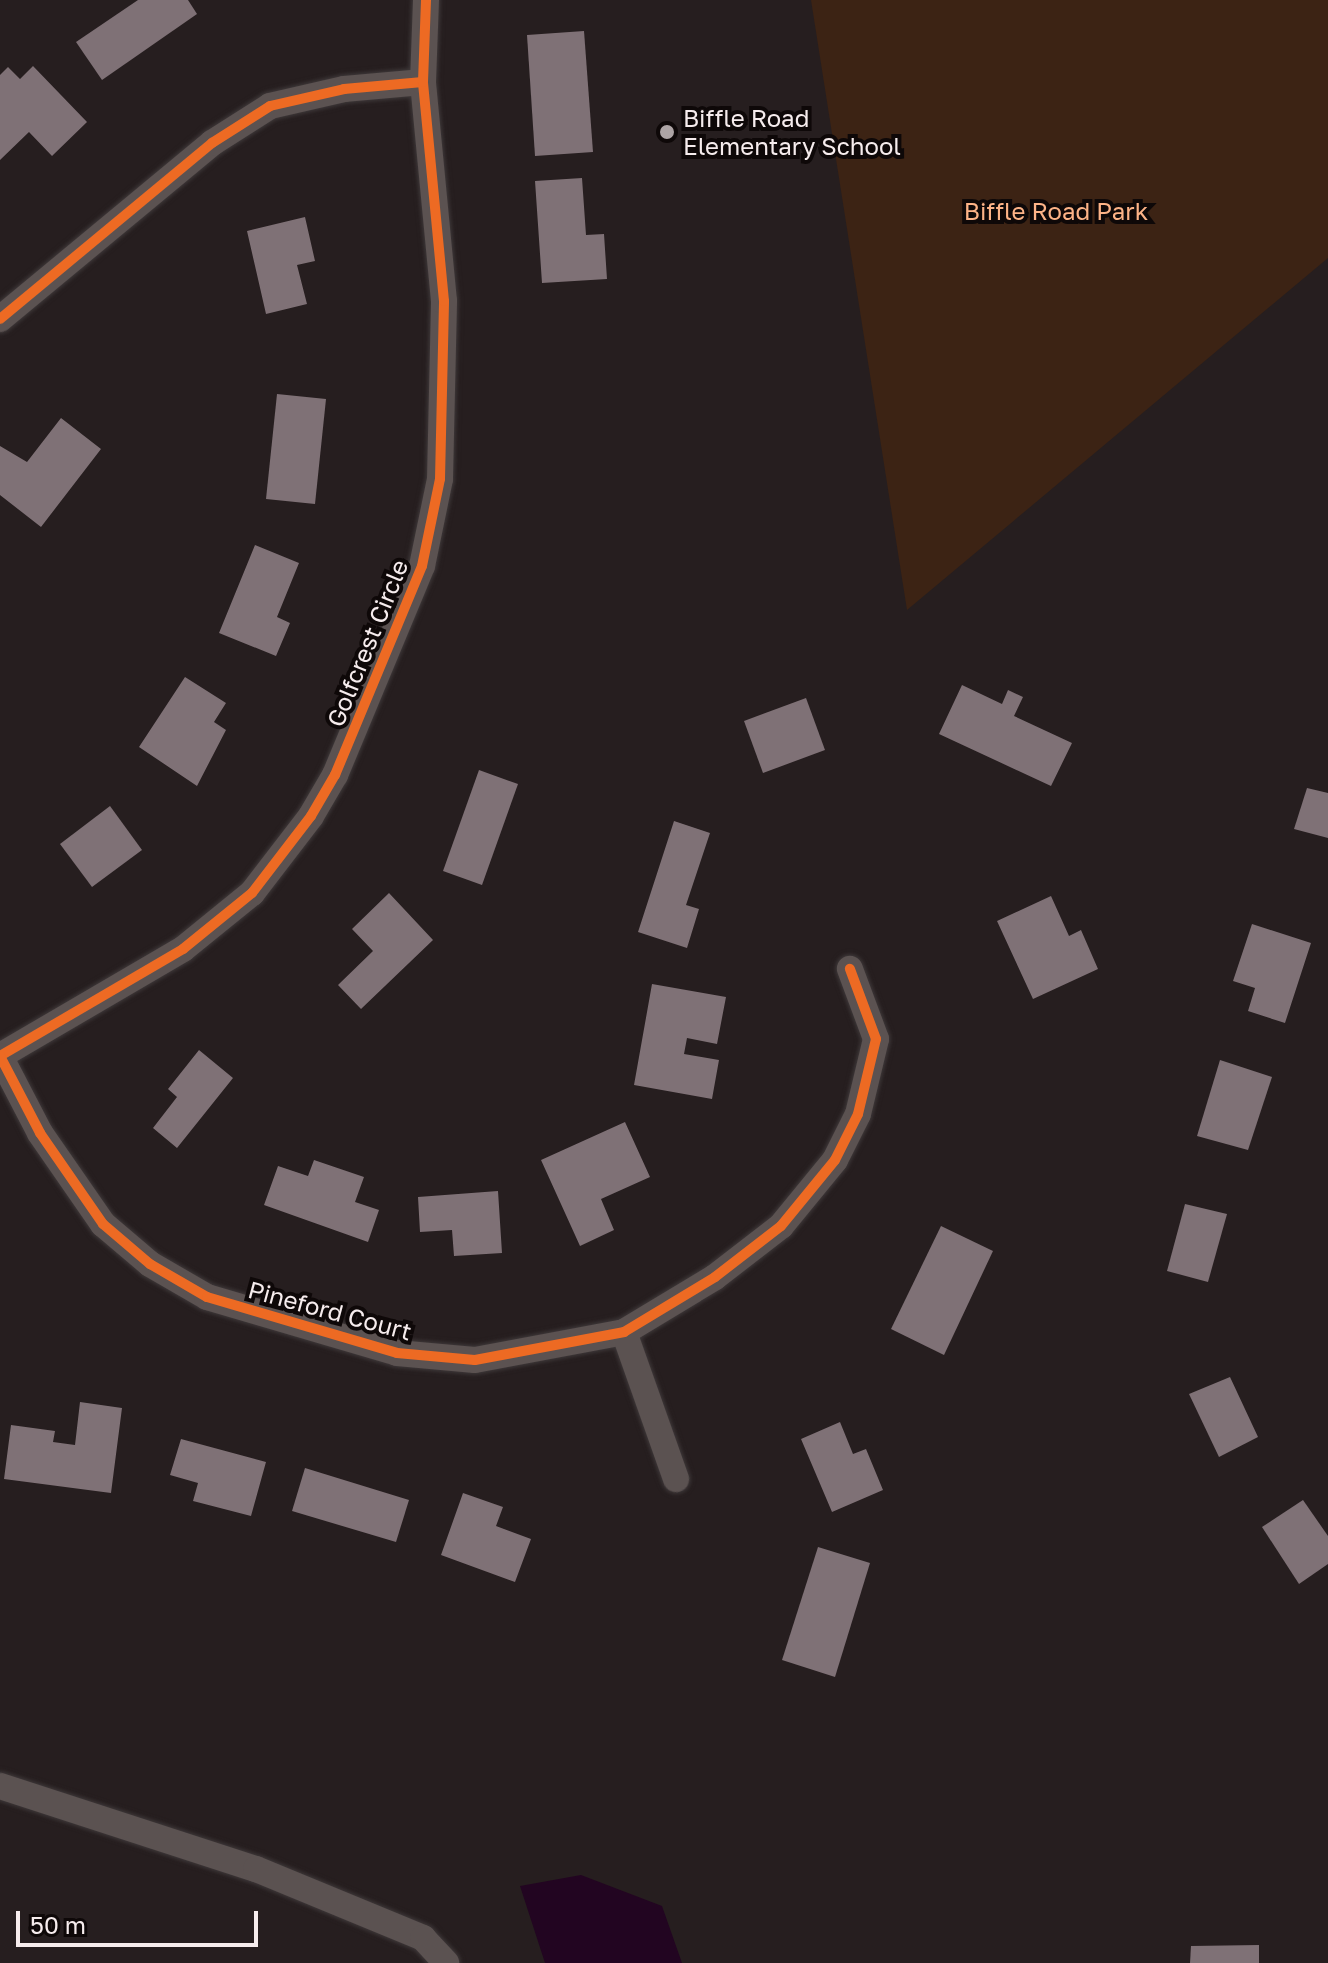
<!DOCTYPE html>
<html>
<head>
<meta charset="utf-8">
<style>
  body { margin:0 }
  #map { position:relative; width:1328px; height:1963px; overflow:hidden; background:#261e1f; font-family:"Golos Text",sans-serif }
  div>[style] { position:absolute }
  .green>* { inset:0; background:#3c2314 }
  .water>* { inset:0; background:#220521 }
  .building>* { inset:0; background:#7f7176 }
  .roads { filter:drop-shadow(0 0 2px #3e3839) drop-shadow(0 0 2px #3e3839) }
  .street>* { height:26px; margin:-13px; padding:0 13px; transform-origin:13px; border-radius:13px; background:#5b5251 }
  .cycleway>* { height:10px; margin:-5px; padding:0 5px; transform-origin:5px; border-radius:5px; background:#ed6a23 }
  .dots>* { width:22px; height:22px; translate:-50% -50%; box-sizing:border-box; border:4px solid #0e0808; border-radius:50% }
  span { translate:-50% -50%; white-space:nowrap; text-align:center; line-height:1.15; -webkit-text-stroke:8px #0e0808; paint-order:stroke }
  .poi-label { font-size:24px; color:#f6eced }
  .left { translate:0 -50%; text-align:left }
  .park-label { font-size:24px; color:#fdb387 }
  .street-label { font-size:24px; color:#f6eced }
  .scale { position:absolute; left:16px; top:1911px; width:242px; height:36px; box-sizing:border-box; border:4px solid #f6eced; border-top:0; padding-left:10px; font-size:24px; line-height:28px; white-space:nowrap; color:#f6eced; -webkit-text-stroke:6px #0e0808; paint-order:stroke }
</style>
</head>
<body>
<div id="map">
  <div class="green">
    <div style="clip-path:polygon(811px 0,1328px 0,1328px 258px,907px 610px)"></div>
  </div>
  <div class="water">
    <div style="clip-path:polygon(581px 1875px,662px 1906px,682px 1963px,545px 1963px,520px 1886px)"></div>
  </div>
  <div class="building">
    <div style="clip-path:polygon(138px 0,188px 0,197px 14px,102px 80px,76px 42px)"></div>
    <div style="clip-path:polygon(584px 31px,593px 152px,535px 156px,527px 35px)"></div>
    <div style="clip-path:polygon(33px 66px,87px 122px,52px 156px,29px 132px,0 160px,0 75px,8px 67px,20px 79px)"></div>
    <div style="clip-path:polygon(582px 178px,586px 235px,604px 234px,607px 279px,542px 283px,535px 181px)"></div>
    <div style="clip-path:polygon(305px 217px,315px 261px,297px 265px,307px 304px,266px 314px,247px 231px)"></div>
    <div style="clip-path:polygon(277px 394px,326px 399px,315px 504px,266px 499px)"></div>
    <div style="clip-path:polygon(61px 418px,101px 449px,41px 527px,0 495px,0 446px,27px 462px)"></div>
    <div style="clip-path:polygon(255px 545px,299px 563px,277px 617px,290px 623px,276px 656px,219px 633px)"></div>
    <div style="clip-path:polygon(185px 677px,226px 703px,214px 722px,226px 730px,197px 786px,139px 747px)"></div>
    <div style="clip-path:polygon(962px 685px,1002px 704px,1008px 690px,1023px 697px,1014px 716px,1072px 743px,1051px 786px,939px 734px)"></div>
    <div style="clip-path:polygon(806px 698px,825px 750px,763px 773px,744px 721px)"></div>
    <div style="clip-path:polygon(479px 770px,518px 784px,482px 885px,443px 871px)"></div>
    <div style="clip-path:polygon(1307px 788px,1328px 793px,1328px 838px,1294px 829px)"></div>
    <div style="clip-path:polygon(110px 806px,142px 850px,92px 887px,60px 844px)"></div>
    <div style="clip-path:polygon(674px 821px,710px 833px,686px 905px,699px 909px,687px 948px,638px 932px)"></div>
    <div style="clip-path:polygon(389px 893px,433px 940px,361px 1009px,338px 985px,373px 951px,352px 929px)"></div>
    <div style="clip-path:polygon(1051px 896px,1069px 936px,1081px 930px,1098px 969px,1033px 999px,997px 921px)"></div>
    <div style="clip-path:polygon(1252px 924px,1311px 943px,1285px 1023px,1248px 1011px,1255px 988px,1233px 981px)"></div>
    <div style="clip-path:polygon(652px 984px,726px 997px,717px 1044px,687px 1038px,684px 1054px,719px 1060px,712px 1099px,634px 1085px)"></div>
    <div style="clip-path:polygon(199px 1050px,233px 1078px,177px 1148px,153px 1128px,177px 1097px,168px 1089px)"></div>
    <div style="clip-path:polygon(1220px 1060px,1272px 1077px,1248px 1150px,1197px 1136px)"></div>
    <div style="clip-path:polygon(625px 1122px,650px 1177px,601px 1199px,614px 1230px,580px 1246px,541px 1160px)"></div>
    <div style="clip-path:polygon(314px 1160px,364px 1177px,355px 1202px,379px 1210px,368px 1242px,264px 1205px,278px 1166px,308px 1176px)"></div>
    <div style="clip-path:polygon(498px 1191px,502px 1253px,454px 1256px,452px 1230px,420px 1232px,418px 1197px)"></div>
    <div style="clip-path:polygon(1185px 1204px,1227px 1214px,1208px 1282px,1167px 1271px)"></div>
    <div style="clip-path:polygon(941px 1226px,993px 1251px,944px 1355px,891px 1329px)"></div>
    <div style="clip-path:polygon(1230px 1377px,1258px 1437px,1219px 1457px,1189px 1394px)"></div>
    <div style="clip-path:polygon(80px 1402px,122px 1408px,111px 1493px,4px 1479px,11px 1425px,55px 1431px,53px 1442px,75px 1445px)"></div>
    <div style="clip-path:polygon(840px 1422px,853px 1454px,866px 1449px,883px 1490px,832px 1512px,801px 1439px)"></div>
    <div style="clip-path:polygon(181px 1439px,266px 1462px,251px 1516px,193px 1501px,198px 1483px,170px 1475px)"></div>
    <div style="clip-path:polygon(305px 1468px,409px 1500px,396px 1542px,292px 1511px)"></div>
    <div style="clip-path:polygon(463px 1493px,503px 1507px,496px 1526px,531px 1539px,515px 1582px,441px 1555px)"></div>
    <div style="clip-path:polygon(1303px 1500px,1328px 1536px,1328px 1564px,1299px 1584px,1262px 1527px)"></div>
    <div style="clip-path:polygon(818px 1547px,870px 1563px,835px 1677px,782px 1660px)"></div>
    <div style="clip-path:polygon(1259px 1945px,1259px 1963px,1190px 1963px,1191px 1946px)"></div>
  </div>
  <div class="roads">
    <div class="street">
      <div style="left:0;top:319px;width:276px;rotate:-39.7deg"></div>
      <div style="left:212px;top:143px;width:69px;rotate:-32.5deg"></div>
      <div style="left:270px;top:106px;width:76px;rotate:-12.9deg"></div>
      <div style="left:344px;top:89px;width:79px;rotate:-5.1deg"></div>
      <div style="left:0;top:1056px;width:212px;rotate:-30.3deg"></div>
      <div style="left:183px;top:949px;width:89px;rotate:-39.1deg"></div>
      <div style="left:252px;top:893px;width:97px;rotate:-52.5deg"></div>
      <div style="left:311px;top:816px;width:48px;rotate:-59.7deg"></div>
      <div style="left:335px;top:775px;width:226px;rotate:-67.4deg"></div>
      <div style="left:422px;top:566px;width:89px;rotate:-78.3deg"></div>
      <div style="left:440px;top:479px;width:178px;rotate:-88.7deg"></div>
      <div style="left:444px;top:301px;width:220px;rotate:-95.5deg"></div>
      <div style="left:423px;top:82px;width:82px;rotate:-87.9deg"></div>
      <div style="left:0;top:1056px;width:87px;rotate:62.5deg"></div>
      <div style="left:40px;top:1133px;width:111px;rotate:55.3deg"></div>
      <div style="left:103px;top:1224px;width:62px;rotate:40.4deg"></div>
      <div style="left:150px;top:1264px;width:66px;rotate:30.1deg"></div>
      <div style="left:207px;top:1297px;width:198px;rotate:16.4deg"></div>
      <div style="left:397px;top:1353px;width:78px;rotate:5.1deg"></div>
      <div style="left:475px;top:1360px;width:152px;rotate:-10.6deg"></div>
      <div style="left:624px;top:1332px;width:106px;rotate:-31.1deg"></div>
      <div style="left:715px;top:1277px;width:83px;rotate:-37.7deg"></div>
      <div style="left:781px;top:1226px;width:85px;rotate:-50.7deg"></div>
      <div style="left:835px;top:1160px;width:51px;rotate:-63.4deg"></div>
      <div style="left:858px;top:1114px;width:77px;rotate:-76.5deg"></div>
      <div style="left:876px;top:1039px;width:75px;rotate:-110.4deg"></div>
      <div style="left:624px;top:1332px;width:156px;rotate:70.5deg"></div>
      <div style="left:0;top:1786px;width:269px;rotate:18deg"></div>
      <div style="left:256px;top:1869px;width:181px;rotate:22.4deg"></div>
      <div style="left:423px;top:1938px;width:34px;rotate:47deg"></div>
    </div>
  </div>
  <div class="cycleway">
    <div style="left:0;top:319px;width:276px;rotate:-39.7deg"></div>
    <div style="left:212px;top:143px;width:69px;rotate:-32.5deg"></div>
    <div style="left:270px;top:106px;width:76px;rotate:-12.9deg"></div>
    <div style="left:344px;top:89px;width:79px;rotate:-5.1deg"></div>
    <div style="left:0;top:1056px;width:212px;rotate:-30.3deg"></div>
    <div style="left:183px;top:949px;width:89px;rotate:-39.1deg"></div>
    <div style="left:252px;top:893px;width:97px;rotate:-52.5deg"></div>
    <div style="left:311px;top:816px;width:48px;rotate:-59.7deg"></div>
    <div style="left:335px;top:775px;width:226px;rotate:-67.4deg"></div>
    <div style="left:422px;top:566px;width:89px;rotate:-78.3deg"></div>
    <div style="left:440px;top:479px;width:178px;rotate:-88.7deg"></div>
    <div style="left:444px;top:301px;width:220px;rotate:-95.5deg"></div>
    <div style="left:423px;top:82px;width:82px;rotate:-87.9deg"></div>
    <div style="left:0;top:1056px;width:87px;rotate:62.5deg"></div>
    <div style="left:40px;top:1133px;width:111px;rotate:55.3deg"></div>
    <div style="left:103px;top:1224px;width:62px;rotate:40.4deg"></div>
    <div style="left:150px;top:1264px;width:66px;rotate:30.1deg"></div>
    <div style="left:207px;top:1297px;width:198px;rotate:16.4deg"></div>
    <div style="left:397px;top:1353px;width:78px;rotate:5.1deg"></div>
    <div style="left:475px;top:1360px;width:152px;rotate:-10.6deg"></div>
    <div style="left:624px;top:1332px;width:106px;rotate:-31.1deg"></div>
    <div style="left:715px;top:1277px;width:83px;rotate:-37.7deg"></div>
    <div style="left:781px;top:1226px;width:85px;rotate:-50.7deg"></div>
    <div style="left:835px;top:1160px;width:51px;rotate:-63.4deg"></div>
    <div style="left:858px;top:1114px;width:77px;rotate:-76.5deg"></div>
    <div style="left:876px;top:1039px;width:75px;rotate:-110.4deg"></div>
  </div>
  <div class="dots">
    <div style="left:667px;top:132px;background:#ada4a5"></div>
  </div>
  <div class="poi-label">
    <span class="left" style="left:683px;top:132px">Biffle Road<br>Elementary School</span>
  </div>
  <div class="park-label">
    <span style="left:1056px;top:211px">Biffle Road Park</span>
  </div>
  <div class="street-label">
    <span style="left:367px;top:643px;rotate:-68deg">Golfcrest Circle</span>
    <span style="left:330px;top:1310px;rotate:15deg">Pineford Court</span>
  </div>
  <div class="scale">50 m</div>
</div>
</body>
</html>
